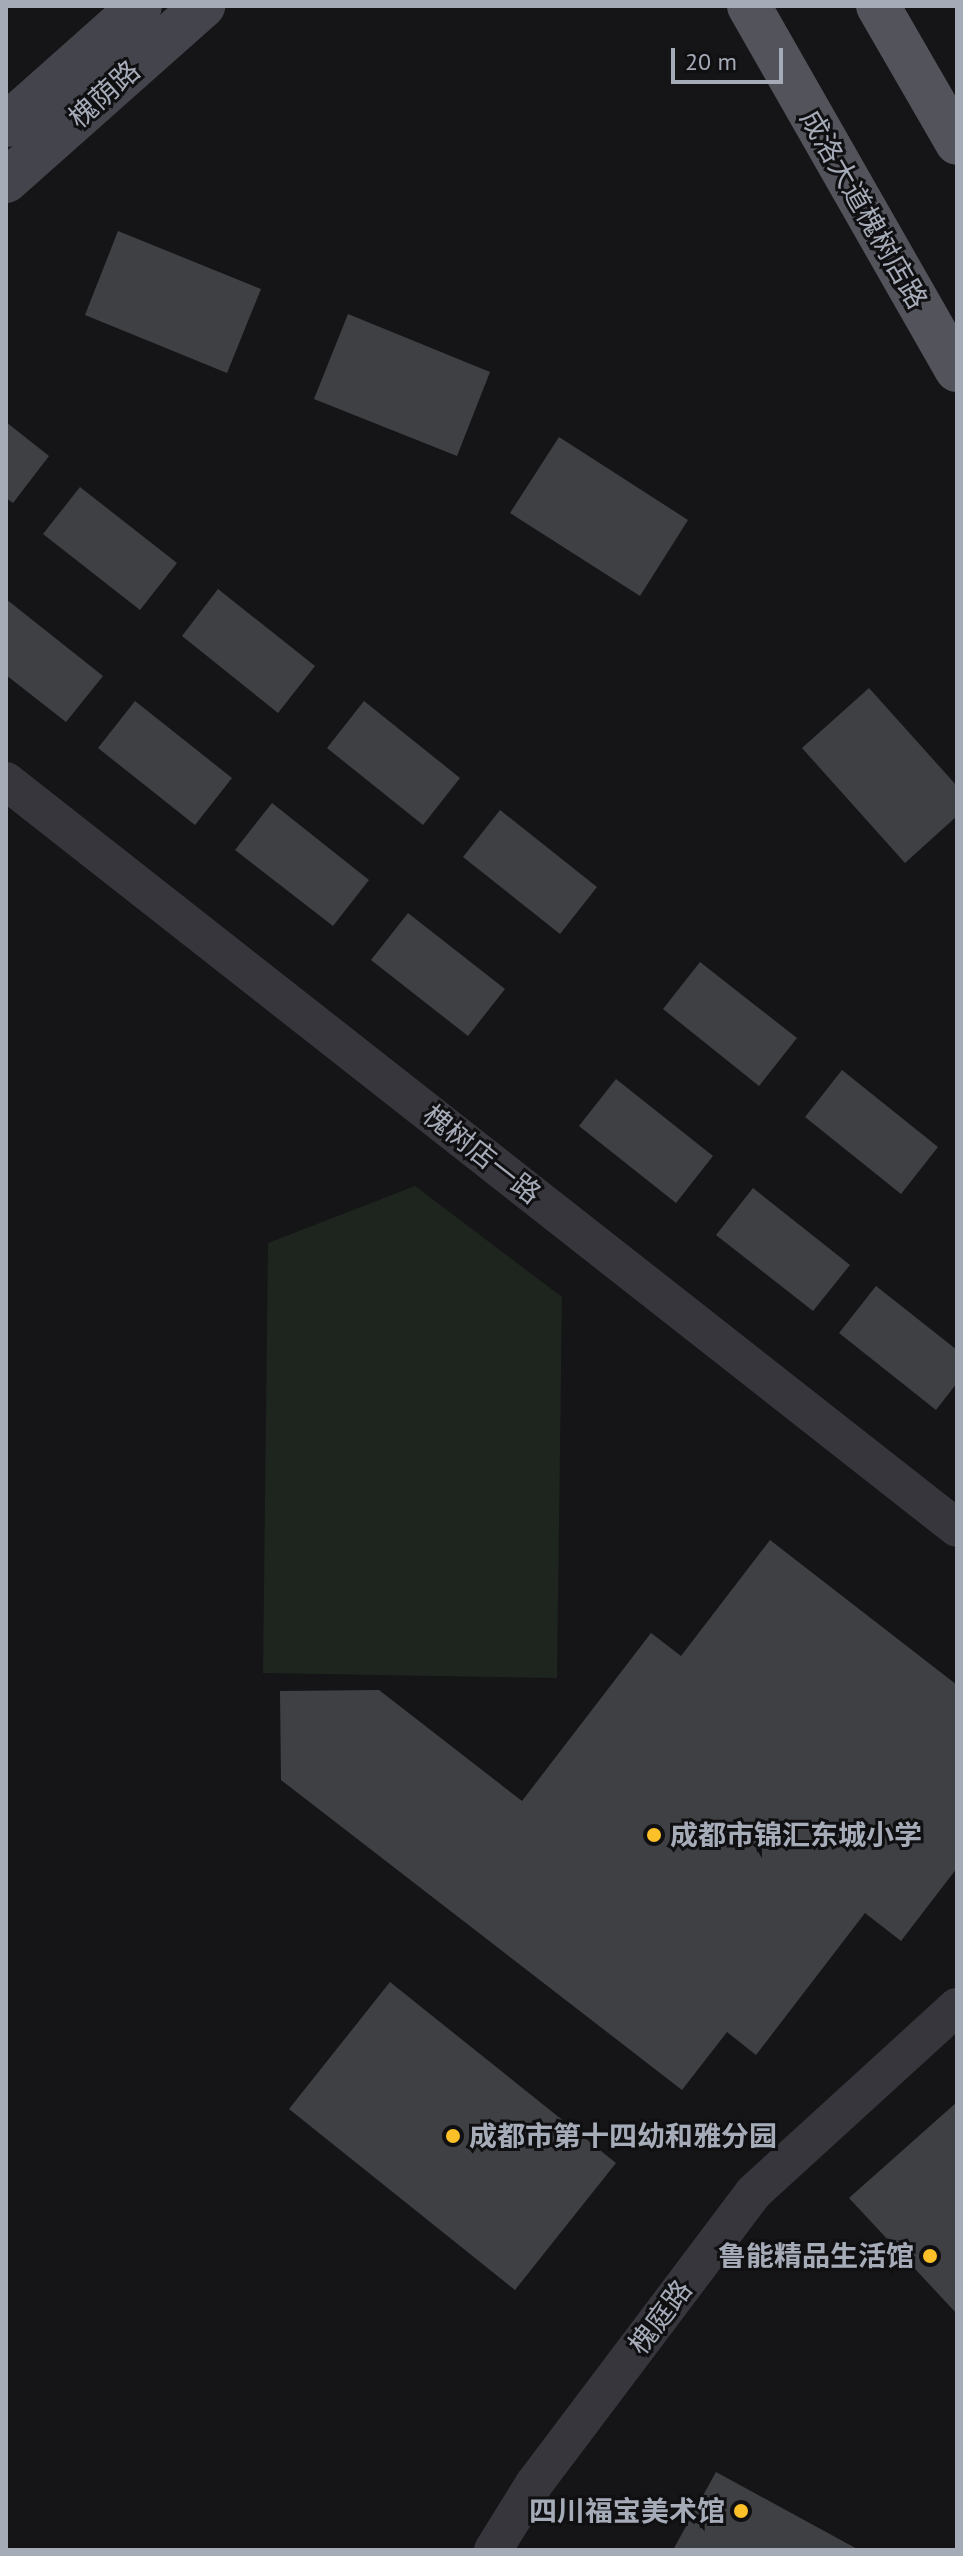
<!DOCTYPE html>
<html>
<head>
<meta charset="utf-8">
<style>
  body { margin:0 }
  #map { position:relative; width:963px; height:2556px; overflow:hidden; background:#151517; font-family:"PT Sans","Noto Sans SC",sans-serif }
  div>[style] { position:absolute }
  .green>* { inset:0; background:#1d251e }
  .building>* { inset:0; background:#3f4044 }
  .minor>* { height:38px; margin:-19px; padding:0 19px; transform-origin:19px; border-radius:19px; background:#36363c }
  .secondary>* { height:44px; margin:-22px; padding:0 22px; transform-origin:22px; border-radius:22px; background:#44454c }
  .primary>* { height:44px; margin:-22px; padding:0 22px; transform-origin:22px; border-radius:22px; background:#52535b }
  .dots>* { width:22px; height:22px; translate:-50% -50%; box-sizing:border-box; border:4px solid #101012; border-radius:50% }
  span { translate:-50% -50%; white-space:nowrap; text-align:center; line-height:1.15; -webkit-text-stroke:6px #101012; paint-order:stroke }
  .street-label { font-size:28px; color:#a6abb8 }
  .poi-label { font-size:28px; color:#a6abb8; font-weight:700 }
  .left { translate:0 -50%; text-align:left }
  .right { translate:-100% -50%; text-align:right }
  .frame { position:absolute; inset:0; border:8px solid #a6abb8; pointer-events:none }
  .scale { position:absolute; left:671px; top:48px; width:112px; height:36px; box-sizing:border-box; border:4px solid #a6abb8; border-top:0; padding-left:10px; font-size:24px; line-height:28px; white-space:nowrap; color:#a6abb8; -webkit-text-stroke:6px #101012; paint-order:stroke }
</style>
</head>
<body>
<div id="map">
  <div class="green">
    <div style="clip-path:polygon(415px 1186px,562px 1297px,557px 1678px,263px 1673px,268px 1243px)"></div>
  </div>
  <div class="building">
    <div style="clip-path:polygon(118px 231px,261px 289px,227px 373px,85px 315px)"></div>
    <div style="clip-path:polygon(348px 314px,490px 372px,457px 456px,314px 399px)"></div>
    <div style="clip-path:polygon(6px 422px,49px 456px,13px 503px,6px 498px)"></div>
    <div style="clip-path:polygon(559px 437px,688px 520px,640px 596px,510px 513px)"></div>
    <div style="clip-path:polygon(80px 487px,177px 563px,140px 610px,43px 534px)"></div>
    <div style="clip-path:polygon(218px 589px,315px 666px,278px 713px,182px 636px)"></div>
    <div style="clip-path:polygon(6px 599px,103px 676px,66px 722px,6px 675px)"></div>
    <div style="clip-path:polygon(869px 688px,957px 786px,957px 816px,905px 863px,802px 748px)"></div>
    <div style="clip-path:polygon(135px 701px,232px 778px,195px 825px,98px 748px)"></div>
    <div style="clip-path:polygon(364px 701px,460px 778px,423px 825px,327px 748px)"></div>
    <div style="clip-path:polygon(272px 803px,369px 880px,333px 926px,235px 850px)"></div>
    <div style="clip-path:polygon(500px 810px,597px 887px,560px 934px,463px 857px)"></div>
    <div style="clip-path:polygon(408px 913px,505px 989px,468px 1036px,371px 960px)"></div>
    <div style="clip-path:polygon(700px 962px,797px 1038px,759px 1086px,663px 1009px)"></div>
    <div style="clip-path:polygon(842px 1070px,938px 1147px,901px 1194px,805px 1117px)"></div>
    <div style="clip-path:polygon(616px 1079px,713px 1156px,676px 1203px,579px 1126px)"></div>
    <div style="clip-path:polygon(753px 1188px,850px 1265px,813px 1311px,716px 1235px)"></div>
    <div style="clip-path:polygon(876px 1286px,957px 1350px,957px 1383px,936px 1410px,839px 1333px)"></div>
    <div style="clip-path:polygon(770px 1540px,957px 1685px,957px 1868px,901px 1941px,865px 1913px,756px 2055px,727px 2032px,682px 2090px,281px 1780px,280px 1691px,379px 1690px,522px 1801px,651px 1633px,681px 1656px)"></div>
    <div style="clip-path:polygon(390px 1982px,616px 2163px,515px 2290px,289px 2109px)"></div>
    <div style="clip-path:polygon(957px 2102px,957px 2314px,849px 2198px)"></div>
    <div style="clip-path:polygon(716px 2472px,859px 2550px,673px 2550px)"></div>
  </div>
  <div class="minor">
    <div style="left:6px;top:781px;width:1209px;rotate:38.15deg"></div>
    <div style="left:493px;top:2550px;width:78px;rotate:-58.2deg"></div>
    <div style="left:534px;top:2484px;width:364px;rotate:-53deg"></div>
    <div style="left:753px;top:2193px;width:276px;rotate:-42.4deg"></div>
  </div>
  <div class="secondary">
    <div style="left:6px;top:125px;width:179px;rotate:-41.6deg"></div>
    <div style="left:6px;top:181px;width:264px;rotate:-41.6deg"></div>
  </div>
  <div class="primary">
    <div style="left:749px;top:6px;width:419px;rotate:60.3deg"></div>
    <div style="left:878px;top:6px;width:158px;rotate:60deg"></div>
  </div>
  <div class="dots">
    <div style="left:654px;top:1835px;background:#fcc028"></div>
    <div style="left:453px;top:2136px;background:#fcc028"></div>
    <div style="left:930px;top:2256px;background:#fcc028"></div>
    <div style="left:741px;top:2511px;background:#fcc028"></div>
  </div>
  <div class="street-label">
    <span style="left:104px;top:94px;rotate:-42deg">槐荫路</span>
    <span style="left:864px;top:209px;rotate:60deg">成洛大道槐树店路</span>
    <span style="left:482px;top:1154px;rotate:38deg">槐树店一路</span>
    <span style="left:660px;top:2317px;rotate:-53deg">槐庭路</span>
  </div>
  <div class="poi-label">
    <span class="left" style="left:670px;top:1835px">成都市锦汇东城小学</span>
    <span class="left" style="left:469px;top:2136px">成都市第十四幼和雅分园</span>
    <span class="right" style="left:914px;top:2256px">鲁能精品生活馆</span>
    <span class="right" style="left:725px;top:2511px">四川福宝美术馆</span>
  </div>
  <div class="frame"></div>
  <div class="scale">20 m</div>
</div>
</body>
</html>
